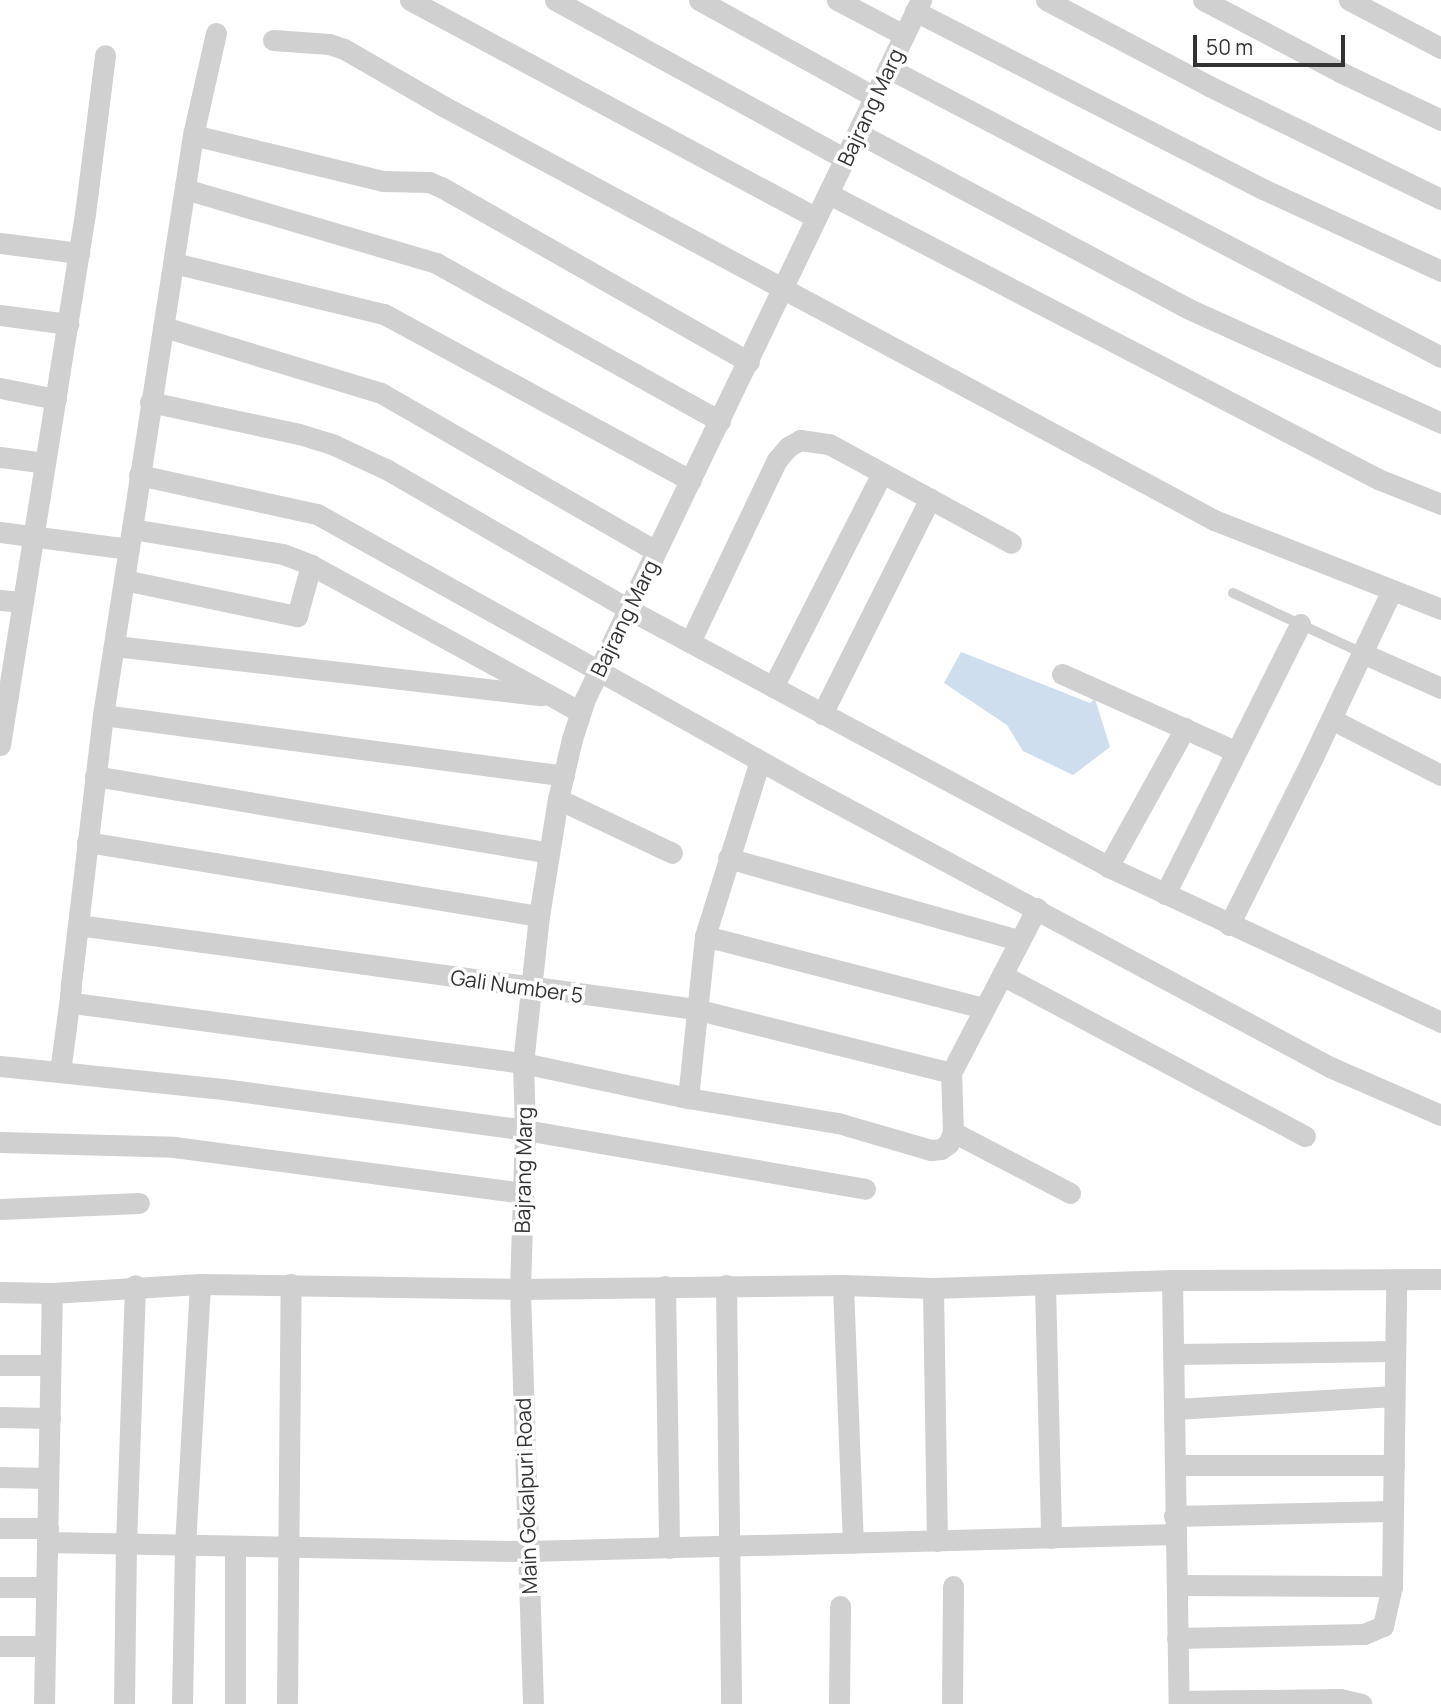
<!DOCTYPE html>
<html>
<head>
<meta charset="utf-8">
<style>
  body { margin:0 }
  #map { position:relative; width:1441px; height:1704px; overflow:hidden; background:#fff; font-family:Manrope,sans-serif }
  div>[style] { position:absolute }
  .water>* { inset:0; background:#cedeee }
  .service>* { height:10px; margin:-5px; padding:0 5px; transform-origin:5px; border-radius:5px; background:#d0d0d0 }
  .minor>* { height:21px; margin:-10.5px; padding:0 10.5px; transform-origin:10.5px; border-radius:10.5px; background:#d0d0d0 }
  span { translate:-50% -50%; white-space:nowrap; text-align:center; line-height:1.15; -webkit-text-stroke:7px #fff; paint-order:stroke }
  .street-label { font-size:21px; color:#333 }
  .scale { position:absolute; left:1193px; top:35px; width:152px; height:32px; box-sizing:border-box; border:4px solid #333; border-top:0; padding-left:9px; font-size:21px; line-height:24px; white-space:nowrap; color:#333; -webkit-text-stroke:5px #fff; paint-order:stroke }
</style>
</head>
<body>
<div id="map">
  <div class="water">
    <div style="clip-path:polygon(961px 652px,1090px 703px,1095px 699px,1110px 747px,1073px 775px,1023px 751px,1007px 725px,944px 683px)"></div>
  </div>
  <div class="service">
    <div style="left:1233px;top:593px;width:142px;rotate:24.9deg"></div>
  </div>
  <div class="minor">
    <div style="left:410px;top:0;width:461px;rotate:28.2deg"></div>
    <div style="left:555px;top:0;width:331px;rotate:28.7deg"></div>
    <div style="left:699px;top:0;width:201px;rotate:28.9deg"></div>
    <div style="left:837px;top:0;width:76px;rotate:27.6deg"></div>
    <div style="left:1046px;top:0;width:184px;rotate:27.8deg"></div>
    <div style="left:1209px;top:86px;width:258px;rotate:26deg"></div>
    <div style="left:1203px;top:0;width:155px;rotate:27.7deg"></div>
    <div style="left:1340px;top:72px;width:112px;rotate:25.4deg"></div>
    <div style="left:1349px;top:0;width:104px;rotate:27.6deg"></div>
    <div style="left:915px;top:11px;width:391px;rotate:27.1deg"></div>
    <div style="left:1263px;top:189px;width:196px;rotate:24.7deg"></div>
    <div style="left:216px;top:33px;width:105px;rotate:102.7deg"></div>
    <div style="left:193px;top:135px;width:587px;rotate:98.82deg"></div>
    <div style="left:103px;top:715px;width:272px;rotate:96.8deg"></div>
    <div style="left:71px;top:985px;width:12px;rotate:95deg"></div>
    <div style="left:70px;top:997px;width:7px;rotate:63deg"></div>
    <div style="left:73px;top:1003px;width:454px;rotate:7.6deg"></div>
    <div style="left:523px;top:1063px;width:169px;rotate:12deg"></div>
    <div style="left:688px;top:1098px;width:152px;rotate:9.5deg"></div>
    <div style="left:838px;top:1123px;width:97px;rotate:16.2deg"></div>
    <div style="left:931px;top:1150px;width:10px;rotate:-6deg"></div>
    <div style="left:941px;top:1149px;width:9px;rotate:-36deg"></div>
    <div style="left:948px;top:1144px;width:13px;rotate:-67deg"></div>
    <div style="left:953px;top:1132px;width:59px;rotate:-91.9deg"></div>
    <div style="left:951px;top:1073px;width:186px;rotate:-62.5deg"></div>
    <div style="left:273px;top:40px;width:56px;rotate:4.1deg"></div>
    <div style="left:329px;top:44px;width:16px;rotate:18deg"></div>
    <div style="left:344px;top:49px;width:114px;rotate:29.9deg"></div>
    <div style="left:443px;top:106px;width:875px;rotate:28.23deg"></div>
    <div style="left:1214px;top:520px;width:244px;rotate:21.4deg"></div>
    <div style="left:888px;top:68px;width:624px;rotate:27.59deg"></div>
    <div style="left:858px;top:133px;width:375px;rotate:28deg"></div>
    <div style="left:1189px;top:309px;width:277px;rotate:24.3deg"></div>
    <div style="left:193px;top:135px;width:195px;rotate:13.6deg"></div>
    <div style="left:383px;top:181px;width:46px;rotate:1.2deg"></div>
    <div style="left:429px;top:182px;width:13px;rotate:23deg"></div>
    <div style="left:441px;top:187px;width:354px;rotate:29.6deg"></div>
    <div style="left:185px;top:189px;width:262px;rotate:16.4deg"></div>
    <div style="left:436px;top:263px;width:325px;rotate:29.1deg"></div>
    <div style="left:829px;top:194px;width:619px;rotate:27.43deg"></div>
    <div style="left:1378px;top:479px;width:68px;rotate:21.6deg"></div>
    <div style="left:0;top:243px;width:80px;rotate:7.2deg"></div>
    <div style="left:174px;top:263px;width:216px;rotate:13.7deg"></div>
    <div style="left:384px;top:314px;width:349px;rotate:28.5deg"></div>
    <div style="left:0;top:315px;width:69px;rotate:7.5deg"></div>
    <div style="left:164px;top:327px;width:227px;rotate:16.9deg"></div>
    <div style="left:381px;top:393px;width:317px;rotate:29.9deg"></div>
    <div style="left:0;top:388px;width:57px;rotate:11.1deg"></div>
    <div style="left:150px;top:402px;width:152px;rotate:12.1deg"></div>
    <div style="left:299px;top:434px;width:37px;rotate:17deg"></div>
    <div style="left:334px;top:445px;width:57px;rotate:24.8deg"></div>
    <div style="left:386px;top:469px;width:280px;rotate:30deg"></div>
    <div style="left:628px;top:609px;width:550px;rotate:28.19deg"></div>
    <div style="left:1113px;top:869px;width:362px;rotate:25deg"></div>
    <div style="left:0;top:457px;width:45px;rotate:7.6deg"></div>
    <div style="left:139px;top:475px;width:182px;rotate:12.4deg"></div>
    <div style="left:317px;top:514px;width:563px;rotate:29.11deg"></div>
    <div style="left:809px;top:788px;width:591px;rotate:28.17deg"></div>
    <div style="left:1330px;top:1067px;width:121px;rotate:23.4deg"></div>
    <div style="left:132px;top:529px;width:153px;rotate:9.4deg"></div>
    <div style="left:283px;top:554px;width:30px;rotate:21deg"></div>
    <div style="left:311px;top:565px;width:307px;rotate:28.6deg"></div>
    <div style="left:0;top:532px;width:130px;rotate:7.5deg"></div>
    <div style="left:124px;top:580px;width:177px;rotate:11.8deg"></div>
    <div style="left:297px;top:616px;width:53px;rotate:-74.6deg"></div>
    <div style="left:0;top:600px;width:23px;rotate:5deg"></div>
    <div style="left:690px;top:642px;width:202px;rotate:-64.5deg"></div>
    <div style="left:777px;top:460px;width:17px;rotate:-50deg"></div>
    <div style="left:788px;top:447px;width:14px;rotate:-30deg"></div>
    <div style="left:800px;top:440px;width:29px;rotate:8deg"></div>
    <div style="left:829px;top:444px;width:207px;rotate:28.5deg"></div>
    <div style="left:115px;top:646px;width:429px;rotate:6.6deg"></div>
    <div style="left:1362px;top:653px;width:86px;rotate:23.9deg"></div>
    <div style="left:1062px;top:674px;width:189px;rotate:24deg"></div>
    <div style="left:773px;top:687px;width:240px;rotate:-63deg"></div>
    <div style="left:822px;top:714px;width:241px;rotate:-63.4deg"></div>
    <div style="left:103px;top:715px;width:465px;rotate:7.5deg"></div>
    <div style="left:1331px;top:719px;width:123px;rotate:27deg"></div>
    <div style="left:0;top:745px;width:538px;rotate:-80.91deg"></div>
    <div style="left:85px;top:214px;width:160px;rotate:-82.8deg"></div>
    <div style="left:95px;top:776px;width:460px;rotate:9.6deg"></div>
    <div style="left:558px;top:799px;width:126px;rotate:25.3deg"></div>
    <div style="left:87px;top:842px;width:458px;rotate:9.3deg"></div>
    <div style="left:728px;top:858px;width:301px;rotate:15.8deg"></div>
    <div style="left:1108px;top:867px;width:159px;rotate:-61deg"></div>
    <div style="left:1165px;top:894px;width:302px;rotate:-63.4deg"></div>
    <div style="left:78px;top:925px;width:623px;rotate:7.75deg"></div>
    <div style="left:695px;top:1009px;width:264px;rotate:14deg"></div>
    <div style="left:1229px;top:925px;width:188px;rotate:-63.4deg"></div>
    <div style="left:1313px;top:757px;width:183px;rotate:-64.7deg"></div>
    <div style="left:705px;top:936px;width:287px;rotate:14.5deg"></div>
    <div style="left:1002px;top:975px;width:343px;rotate:28deg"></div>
    <div style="left:0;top:1066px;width:224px;rotate:5.9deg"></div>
    <div style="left:223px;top:1089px;width:305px;rotate:7.7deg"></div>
    <div style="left:525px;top:1130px;width:345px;rotate:9.8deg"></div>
    <div style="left:60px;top:1072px;width:76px;rotate:-82.4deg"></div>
    <div style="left:688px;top:1098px;width:163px;rotate:-84deg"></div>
    <div style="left:705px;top:936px;width:184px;rotate:-72.6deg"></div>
    <div style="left:953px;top:1132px;width:132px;rotate:27.5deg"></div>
    <div style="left:0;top:1142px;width:174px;rotate:1.6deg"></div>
    <div style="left:174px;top:1147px;width:351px;rotate:7.5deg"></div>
    <div style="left:0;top:1209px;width:139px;rotate:-2.5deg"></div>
    <div style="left:1172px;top:1280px;width:424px;rotate:89.1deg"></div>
    <div style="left:726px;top:1285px;width:419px;rotate:89.3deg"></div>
    <div style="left:843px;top:1285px;width:258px;rotate:87.8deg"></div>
    <div style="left:1045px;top:1285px;width:253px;rotate:88.6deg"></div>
    <div style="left:665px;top:1286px;width:262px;rotate:89.1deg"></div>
    <div style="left:933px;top:1288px;width:253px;rotate:89.1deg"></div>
    <div style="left:0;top:1292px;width:52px;rotate:1.1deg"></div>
    <div style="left:52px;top:1293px;width:148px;rotate:-3.5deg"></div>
    <div style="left:200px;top:1284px;width:320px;rotate:0.9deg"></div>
    <div style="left:520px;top:1289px;width:323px;rotate:-0.7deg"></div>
    <div style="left:843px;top:1285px;width:90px;rotate:1.9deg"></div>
    <div style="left:933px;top:1288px;width:239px;rotate:-1.9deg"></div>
    <div style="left:1172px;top:1280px;width:269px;rotate:-0.2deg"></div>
    <div style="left:1175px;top:1354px;width:219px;rotate:-0.8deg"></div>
    <div style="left:0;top:1365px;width:50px"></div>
    <div style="left:1175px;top:1409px;width:220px;rotate:-3.4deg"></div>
    <div style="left:0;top:1417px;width:50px;rotate:1.1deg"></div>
    <div style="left:1175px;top:1465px;width:219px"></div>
    <div style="left:0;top:1477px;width:48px;rotate:1.2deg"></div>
    <div style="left:1174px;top:1516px;width:217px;rotate:-1.3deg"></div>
    <div style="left:0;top:1528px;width:48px"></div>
    <div style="left:47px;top:1542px;width:481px;rotate:1.1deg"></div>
    <div style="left:528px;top:1551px;width:648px;rotate:-1.5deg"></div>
    <div style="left:1177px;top:1585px;width:215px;rotate:0.3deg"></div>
    <div style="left:0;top:1587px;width:46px"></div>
    <div style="left:1177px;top:1638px;width:187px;rotate:-1.2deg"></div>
    <div style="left:1364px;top:1634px;width:21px;rotate:-23deg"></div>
    <div style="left:1383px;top:1626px;width:41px;rotate:-77.3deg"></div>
    <div style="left:1392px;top:1586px;width:305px;rotate:-89.2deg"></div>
    <div style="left:0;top:1646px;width:45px"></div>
    <div style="left:1179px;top:1701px;width:161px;rotate:-0.7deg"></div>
    <div style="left:1340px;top:1699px;width:22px;rotate:13deg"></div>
    <div style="left:44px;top:1704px;width:411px;rotate:-88.9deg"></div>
    <div style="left:124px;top:1704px;width:160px;rotate:-89.3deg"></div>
    <div style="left:126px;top:1544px;width:259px;rotate:-88deg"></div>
    <div style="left:182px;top:1704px;width:159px;rotate:-88.9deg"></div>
    <div style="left:185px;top:1545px;width:261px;rotate:-86.7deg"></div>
    <div style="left:235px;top:1704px;width:158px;rotate:-90deg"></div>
    <div style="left:287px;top:1704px;width:420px;rotate:-89.5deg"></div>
    <div style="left:533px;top:1704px;width:415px;rotate:-91.8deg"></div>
    <div style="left:520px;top:1289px;width:159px;rotate:-88.2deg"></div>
    <div style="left:525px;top:1130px;width:67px;rotate:-91.7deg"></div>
    <div style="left:523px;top:1063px;width:148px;rotate:-83.8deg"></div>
    <div style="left:539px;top:916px;width:119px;rotate:-80.8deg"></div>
    <div style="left:558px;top:799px;width:62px;rotate:-76.9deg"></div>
    <div style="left:572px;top:739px;width:42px;rotate:-72deg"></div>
    <div style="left:585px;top:699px;width:776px;rotate:-64.33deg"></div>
    <div style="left:839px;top:1704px;width:98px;rotate:-89.4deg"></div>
    <div style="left:952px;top:1704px;width:118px;rotate:-89.5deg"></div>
  </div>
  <div class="street-label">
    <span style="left:870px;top:107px;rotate:-65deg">Bajrang Marg</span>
    <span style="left:624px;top:618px;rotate:-64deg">Bajrang Marg</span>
    <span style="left:517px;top:986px;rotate:8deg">Gali Number 5</span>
    <span style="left:523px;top:1170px;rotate:-89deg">Bajrang Marg</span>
    <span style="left:526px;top:1496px;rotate:-92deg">Main Gokalpuri Road</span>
  </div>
  <div class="scale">50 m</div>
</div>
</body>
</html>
